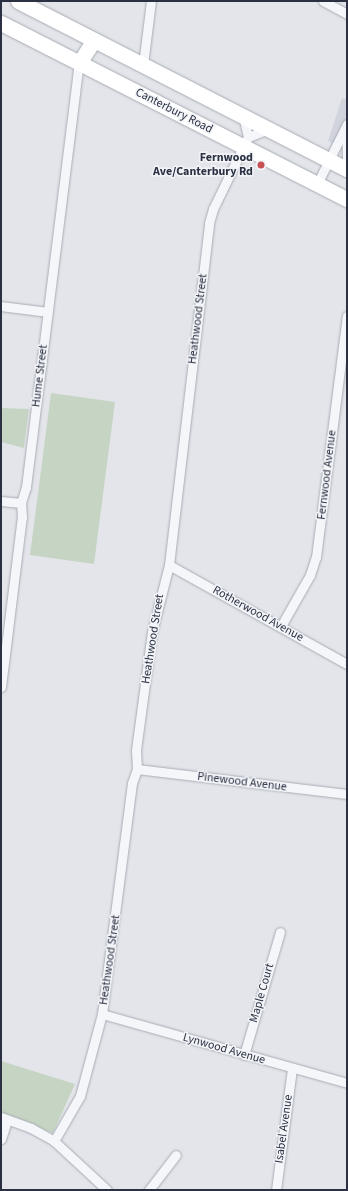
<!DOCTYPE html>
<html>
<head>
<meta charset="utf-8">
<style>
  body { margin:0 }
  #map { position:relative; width:348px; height:1191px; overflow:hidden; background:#e3e5ea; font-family:"Source Sans 3",sans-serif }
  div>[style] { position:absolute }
  .built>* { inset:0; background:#d1d4dc }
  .green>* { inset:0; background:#c6d4c4 }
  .roads { filter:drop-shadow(0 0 1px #a8abb4) drop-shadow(0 0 1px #a8abb4) }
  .street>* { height:9px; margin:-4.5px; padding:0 4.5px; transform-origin:4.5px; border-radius:4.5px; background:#f5f6f9 }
  .primary>* { height:15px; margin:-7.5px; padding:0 7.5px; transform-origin:7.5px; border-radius:7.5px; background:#fff }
  .dots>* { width:11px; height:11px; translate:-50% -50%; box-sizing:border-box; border:2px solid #f2f4f8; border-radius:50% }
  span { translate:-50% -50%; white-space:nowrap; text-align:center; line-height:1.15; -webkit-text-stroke:3px #f2f4f8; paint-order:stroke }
  .street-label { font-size:12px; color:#2b3142 }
  .poi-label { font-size:12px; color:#2b3142; font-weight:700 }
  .right { translate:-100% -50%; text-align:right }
  .frame { position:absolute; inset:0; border:2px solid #2b3142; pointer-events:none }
</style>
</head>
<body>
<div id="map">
  <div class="built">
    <div style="clip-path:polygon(342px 98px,347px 100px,347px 150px,328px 141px)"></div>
  </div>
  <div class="green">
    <div style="clip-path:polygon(51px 393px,115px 402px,94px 564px,30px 555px)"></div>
    <div style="clip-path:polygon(1px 408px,29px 409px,24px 448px,1px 442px)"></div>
    <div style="clip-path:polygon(1px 1061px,75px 1084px,53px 1133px,1px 1114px)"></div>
  </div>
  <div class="roads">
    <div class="street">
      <div style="left:323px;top:1px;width:27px;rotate:28deg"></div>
      <div style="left:143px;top:65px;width:64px;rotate:-82.9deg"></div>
      <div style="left:346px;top:129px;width:31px;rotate:88deg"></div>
      <div style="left:248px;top:137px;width:22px;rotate:-21deg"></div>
      <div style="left:317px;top:184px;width:67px;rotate:-63.4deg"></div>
      <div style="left:1px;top:306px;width:47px;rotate:7.3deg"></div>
      <div style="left:1px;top:501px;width:20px;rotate:6deg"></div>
      <div style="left:169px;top:565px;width:204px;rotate:29.1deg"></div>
      <div style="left:281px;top:626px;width:59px;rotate:-60.4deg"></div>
      <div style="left:310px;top:575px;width:19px;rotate:-72deg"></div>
      <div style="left:316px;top:557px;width:243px;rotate:-82.7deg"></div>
      <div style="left:1px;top:687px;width:171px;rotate:-83deg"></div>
      <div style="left:22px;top:517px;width:14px;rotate:-94deg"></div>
      <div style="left:21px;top:503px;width:17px;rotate:-73deg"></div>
      <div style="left:26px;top:487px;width:427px;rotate:-82.9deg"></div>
      <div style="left:137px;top:769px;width:211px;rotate:6.8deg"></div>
      <div style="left:102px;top:1014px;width:255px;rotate:15.7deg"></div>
      <div style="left:244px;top:1055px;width:128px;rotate:-73.7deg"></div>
      <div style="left:1px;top:1117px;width:32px;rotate:20deg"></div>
      <div style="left:31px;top:1128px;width:26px;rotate:29deg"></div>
      <div style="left:54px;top:1141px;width:72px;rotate:42.8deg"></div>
      <div style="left:1px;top:1139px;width:20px;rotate:-72deg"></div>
      <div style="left:54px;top:1141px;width:52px;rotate:-60deg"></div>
      <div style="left:80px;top:1096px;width:85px;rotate:-75deg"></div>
      <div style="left:102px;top:1014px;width:233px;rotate:-82.6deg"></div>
      <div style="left:132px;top:783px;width:15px;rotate:-70deg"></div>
      <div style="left:137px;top:769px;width:19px;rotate:-93deg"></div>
      <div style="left:136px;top:750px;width:119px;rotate:-82.3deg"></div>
      <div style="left:152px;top:632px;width:69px;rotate:-75.8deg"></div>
      <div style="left:169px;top:565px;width:344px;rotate:-83.3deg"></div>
      <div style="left:209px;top:223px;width:15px;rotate:-74deg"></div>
      <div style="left:213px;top:209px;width:80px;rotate:-64.1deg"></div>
      <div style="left:248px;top:137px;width:22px;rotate:-103deg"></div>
      <div style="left:149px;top:1190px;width:44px;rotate:-52.4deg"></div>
      <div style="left:276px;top:1190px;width:122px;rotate:-82.5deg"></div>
    </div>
    <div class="primary">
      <div style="left:18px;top:1px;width:369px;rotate:27.1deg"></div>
      <div style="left:1px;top:23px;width:388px;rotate:27deg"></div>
      <div style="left:79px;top:63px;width:27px;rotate:-57deg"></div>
    </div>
  </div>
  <div class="dots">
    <div style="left:261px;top:165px;background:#c84f52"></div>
  </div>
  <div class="street-label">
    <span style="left:174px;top:111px;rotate:27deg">Canterbury Road</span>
    <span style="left:198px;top:319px;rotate:-83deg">Heathwood Street</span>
    <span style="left:40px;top:376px;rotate:-83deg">Hume Street</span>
    <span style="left:327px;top:475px;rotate:-83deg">Fernwood Avenue</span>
    <span style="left:258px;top:614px;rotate:29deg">Rotherwood Avenue</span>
    <span style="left:153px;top:639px;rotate:-81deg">Heathwood Street</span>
    <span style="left:242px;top:782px;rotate:7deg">Pinewood Avenue</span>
    <span style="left:110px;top:960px;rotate:-82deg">Heathwood Street</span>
    <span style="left:262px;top:993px;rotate:-74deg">Maple Court</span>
    <span style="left:224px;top:1049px;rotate:16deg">Lynwood Avenue</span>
    <span style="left:284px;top:1129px;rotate:-82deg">Isabel Avenue</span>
  </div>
  <div class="poi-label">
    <span class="right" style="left:253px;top:165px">Fernwood<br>Ave/Canterbury Rd</span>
  </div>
  <div class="frame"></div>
</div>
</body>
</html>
